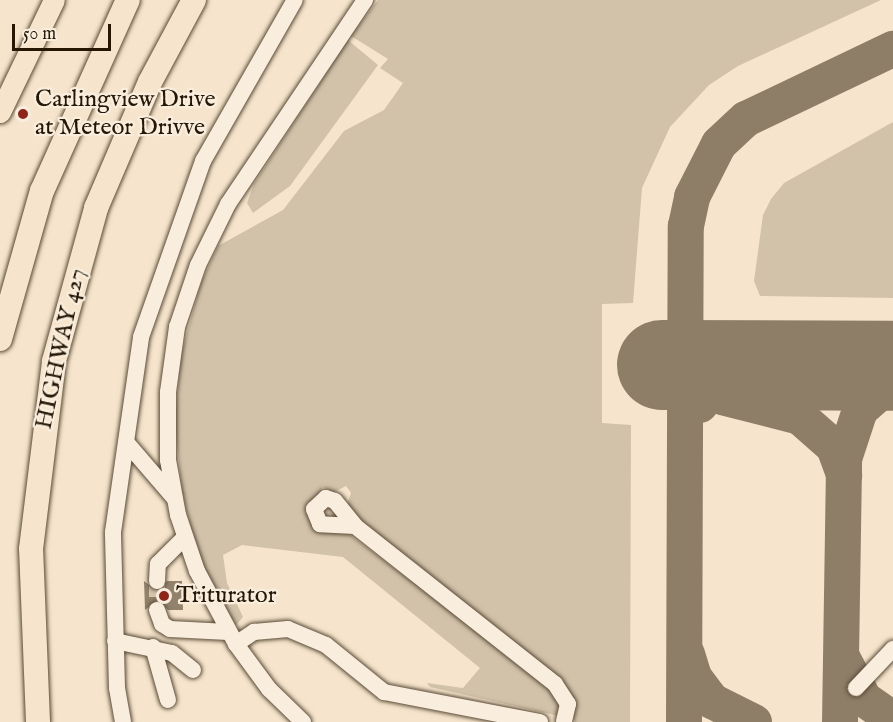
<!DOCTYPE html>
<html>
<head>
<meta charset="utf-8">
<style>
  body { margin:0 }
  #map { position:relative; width:893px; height:722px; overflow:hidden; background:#f6e5cc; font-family:"IM FELL English",serif }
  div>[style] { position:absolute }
  .green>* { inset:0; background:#d2c2aa }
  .taxiway>* { height:36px; margin:-18px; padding:0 18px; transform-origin:18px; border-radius:18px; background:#8e7e68 }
  .runway>* { height:90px; margin:-45px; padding:0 45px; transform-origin:45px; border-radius:45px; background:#8e7e68 }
  .building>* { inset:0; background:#92826c }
  .minor-tunnel>* { height:16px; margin-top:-8px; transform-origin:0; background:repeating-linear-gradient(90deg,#d7c6ae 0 16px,transparent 0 24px) }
  .roads { filter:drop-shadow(0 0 2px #594a36) drop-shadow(0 0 2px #594a36) }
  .minor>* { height:16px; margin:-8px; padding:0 8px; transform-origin:8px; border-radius:8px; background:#f9eede }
  .major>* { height:21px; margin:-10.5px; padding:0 10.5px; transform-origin:10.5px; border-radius:10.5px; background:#f6e5cc }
  .highway>* { height:24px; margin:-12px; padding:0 12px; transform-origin:12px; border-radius:12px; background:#f6e5cc }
  .dots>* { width:16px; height:16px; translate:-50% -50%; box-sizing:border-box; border:3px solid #f9eede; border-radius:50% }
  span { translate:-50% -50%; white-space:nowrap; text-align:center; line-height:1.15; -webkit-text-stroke:4.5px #f9eede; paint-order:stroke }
  .poi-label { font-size:24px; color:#251704 }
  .left { translate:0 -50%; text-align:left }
  .street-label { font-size:24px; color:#251704 }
  .scale { position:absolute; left:12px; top:24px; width:99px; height:27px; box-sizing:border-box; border:3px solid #251704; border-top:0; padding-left:8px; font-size:18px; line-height:21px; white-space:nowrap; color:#251704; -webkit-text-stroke:4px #f9eede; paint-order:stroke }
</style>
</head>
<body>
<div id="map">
  <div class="green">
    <div style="clip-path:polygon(378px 0,881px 0,738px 66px,709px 85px,670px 127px,642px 188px,633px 303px,602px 304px,602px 423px,631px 425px,630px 722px,575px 722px,568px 697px,365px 529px,347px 505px,351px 493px,346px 486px,334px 492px,323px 487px,311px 506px,541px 678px,562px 702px,559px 716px,430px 687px,427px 683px,463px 688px,480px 668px,343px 557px,242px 545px,223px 555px,227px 583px,243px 617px,236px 625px,208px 578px,195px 544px,182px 492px,175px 422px,181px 355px,201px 283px,218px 246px,283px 210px,344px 131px,384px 110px,403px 83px,380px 68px,388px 59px,351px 36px)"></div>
    <div style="clip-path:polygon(348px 40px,378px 65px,290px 186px,253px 213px,247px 203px,254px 184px)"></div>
    <div style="clip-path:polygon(893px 122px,893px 298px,760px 296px,754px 281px,763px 215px,771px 199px,784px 183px)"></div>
  </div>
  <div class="taxiway">
    <div style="left:687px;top:342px;width:36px;rotate:67deg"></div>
    <div style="left:701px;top:375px;width:30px;rotate:46deg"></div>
    <div style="left:722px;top:397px;width:81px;rotate:14.4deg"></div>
    <div style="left:800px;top:417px;width:45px;rotate:41.4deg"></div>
    <div style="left:834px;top:447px;width:30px;rotate:70deg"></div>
    <div style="left:700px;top:405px;width:31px;rotate:-50deg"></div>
    <div style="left:720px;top:381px;width:37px;rotate:-26deg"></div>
    <div style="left:687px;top:654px;width:24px;rotate:73deg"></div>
    <div style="left:694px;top:677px;width:30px;rotate:53deg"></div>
    <div style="left:712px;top:701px;width:47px;rotate:26.6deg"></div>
    <div style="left:842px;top:657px;width:47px;rotate:62.4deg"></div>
    <div style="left:864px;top:699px;width:35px;rotate:35deg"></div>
    <div style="left:684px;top:722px;width:496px;rotate:-89.8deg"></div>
    <div style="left:686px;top:226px;width:30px;rotate:-78deg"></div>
    <div style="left:692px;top:197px;width:59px;rotate:-63deg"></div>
    <div style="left:719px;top:144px;width:37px;rotate:-43deg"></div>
    <div style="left:746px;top:119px;width:163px;rotate:-25.5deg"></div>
    <div style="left:840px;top:722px;width:263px;rotate:-89.1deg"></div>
    <div style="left:844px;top:459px;width:52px;rotate:-71.9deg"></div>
    <div style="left:860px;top:410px;width:44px;rotate:-41.3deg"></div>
  </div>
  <div class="runway">
    <div style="left:662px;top:365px;width:231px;rotate:0.2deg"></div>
  </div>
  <div class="building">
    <div style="clip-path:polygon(144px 581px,157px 591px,167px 581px,182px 581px,183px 610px,168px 610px,158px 600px,145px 610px)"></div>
  </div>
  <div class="minor-tunnel">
    <div style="left:157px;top:581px;width:29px;rotate:90deg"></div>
  </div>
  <div class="roads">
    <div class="minor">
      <div style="left:126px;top:442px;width:75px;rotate:49.3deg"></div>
      <div style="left:355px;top:526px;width:35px;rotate:-177deg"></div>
      <div style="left:320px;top:524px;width:16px;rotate:-112deg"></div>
      <div style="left:314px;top:509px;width:16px;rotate:-43deg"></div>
      <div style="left:326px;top:498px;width:9px;rotate:18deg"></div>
      <div style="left:335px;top:501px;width:32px;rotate:51deg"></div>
      <div style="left:355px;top:526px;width:255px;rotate:38.3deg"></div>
      <div style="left:555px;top:684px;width:24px;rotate:57deg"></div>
      <div style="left:568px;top:704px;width:18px;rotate:103deg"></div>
      <div style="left:157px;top:581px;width:17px;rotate:-87deg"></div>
      <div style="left:158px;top:564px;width:38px;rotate:-45deg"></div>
      <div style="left:157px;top:610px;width:15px;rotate:70deg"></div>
      <div style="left:162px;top:624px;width:9px;rotate:32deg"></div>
      <div style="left:170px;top:629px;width:58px;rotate:3deg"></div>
      <div style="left:115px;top:641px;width:58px;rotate:11.9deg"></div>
      <div style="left:172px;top:653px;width:27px;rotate:39deg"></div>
      <div style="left:236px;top:644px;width:22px;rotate:-34deg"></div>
      <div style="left:254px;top:632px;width:34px;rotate:-5deg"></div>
      <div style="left:288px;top:629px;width:41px;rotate:22.8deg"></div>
      <div style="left:326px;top:645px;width:75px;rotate:39deg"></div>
      <div style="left:384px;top:692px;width:159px;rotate:10.9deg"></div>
      <div style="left:153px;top:647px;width:55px;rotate:74.2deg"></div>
      <div style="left:856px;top:688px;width:54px;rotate:-46.5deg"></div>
      <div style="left:123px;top:722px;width:35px;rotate:-100deg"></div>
      <div style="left:117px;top:688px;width:156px;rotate:-91.5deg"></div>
      <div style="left:113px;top:532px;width:197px;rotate:-81.8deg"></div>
      <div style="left:141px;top:337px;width:187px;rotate:-70.6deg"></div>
      <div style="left:203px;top:161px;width:185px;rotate:-60.3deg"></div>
      <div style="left:303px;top:722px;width:47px;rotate:-135.9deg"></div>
      <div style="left:269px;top:689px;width:56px;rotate:-126.3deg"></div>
      <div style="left:236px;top:644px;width:83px;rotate:-118.1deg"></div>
      <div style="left:197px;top:571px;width:59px;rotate:-108.7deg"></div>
      <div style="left:178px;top:515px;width:56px;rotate:-100.3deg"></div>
      <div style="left:168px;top:460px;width:68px;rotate:-90deg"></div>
      <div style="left:168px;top:392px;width:66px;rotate:-82.1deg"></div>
      <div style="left:177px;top:327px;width:65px;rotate:-71.3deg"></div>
      <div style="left:198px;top:265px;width:68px;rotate:-63.8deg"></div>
      <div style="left:228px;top:204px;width:246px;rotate:-56.1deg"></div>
    </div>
    <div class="major">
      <div style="left:0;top:112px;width:124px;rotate:-64.3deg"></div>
    </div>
    <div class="highway">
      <div style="left:0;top:339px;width:154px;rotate:-74.2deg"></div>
      <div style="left:42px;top:191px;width:209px;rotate:-65.8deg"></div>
      <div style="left:38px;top:722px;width:173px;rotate:-92.3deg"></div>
      <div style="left:31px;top:549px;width:189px;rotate:-83deg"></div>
      <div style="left:54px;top:361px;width:159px;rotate:-74.6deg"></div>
      <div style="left:96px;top:208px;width:137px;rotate:-66.8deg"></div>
      <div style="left:150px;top:82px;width:93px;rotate:-61.8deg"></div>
    </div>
  </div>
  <div class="dots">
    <div style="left:23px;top:114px;background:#8f2418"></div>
    <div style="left:164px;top:596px;background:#8f2418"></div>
  </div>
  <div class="poi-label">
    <span class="left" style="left:35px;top:114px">Carlingview Drive<br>at Meteor Drivve</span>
    <span class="left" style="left:176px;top:596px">Triturator</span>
  </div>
  <div class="street-label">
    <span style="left:61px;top:349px;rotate:-78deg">HIGHWAY 427</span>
  </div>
  <div class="scale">50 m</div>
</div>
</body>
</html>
